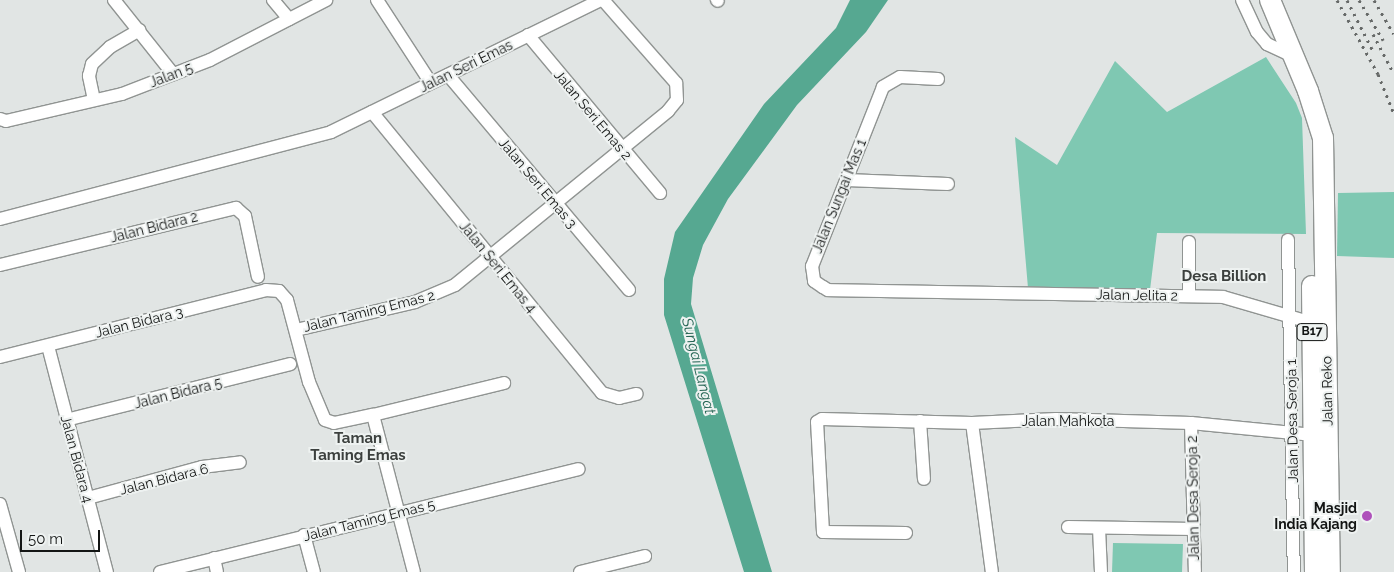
<!DOCTYPE html>
<style>
body{margin:0}
#map{position:relative;width:1394px;height:572px;overflow:hidden;background:#e1e5e4;font-family:Raleway,sans-serif}
div>[style]{position:absolute}
[style*='--x']{left:calc(var(--x)*1px);top:calc(var(--y)*1px);width:calc(var(--w)*1px);rotate:calc(var(--a)*1deg)}
.green>*{inset:0;background:#7fc8b2}
.water>*{inset:0;background:#56a891}
.roads{filter:drop-shadow(1px 0 #909492) drop-shadow(-1px 0 #909492) drop-shadow(0 1px #909492) drop-shadow(0 -1px #909492)}
.street>*{height:12px;margin:-6px;padding:0 6px;transform-origin:6px;border-radius:6px;background:#fff}
.primary>*{height:20px;margin:-10px;padding:0 10px;transform-origin:10px;border-radius:10px;background:#fff}
.rail>*{height:3px;margin-top:-1.5px;transform-origin:0;background:repeating-linear-gradient(90deg,#666968 0 2.5px,transparent 0 7.5px)}
.dots>*{width:14px;height:14px;translate:-50% -50%;box-sizing:border-box;border:2px solid #eef2f1;border-radius:50%}
span{translate:-50% -50%;white-space:nowrap;text-align:center;line-height:1.15;-webkit-text-stroke:4px #eef2f1;paint-order:stroke}
.shield-label span{padding:1px 4px;background:#eef2f1;border:1px solid;border-radius:4px;-webkit-text-stroke-width:0}
.shield-label{font-size:12px;color:#131514;font-weight:700}
.street-label{font-size:14px;color:#131514}
.poi-label{font-size:14px;color:#131514;font-weight:700}
.right{translate:-100% -50%;text-align:right}
.neighbourhood-label{font-size:15px;color:#3c403e;font-weight:700}
.water-label{font-size:15px;color:#256554;font-style:italic}
.scale{position:absolute;left:20px;top:530px;width:80px;height:22px;box-sizing:border-box;border:2px solid #131514;border-top:0;padding-left:6px;font-size:15px;line-height:18px;white-space:nowrap;color:#131514;-webkit-text-stroke:4px #eef2f1;paint-order:stroke}
</style>
<div id="map">
<div class="green">
<i style="clip-path:polygon(1266px 57px,1296px 103px,1302px 118px,1306px 234px,1157px 233px,1150px 290px,1028px 288px,1015px 137px,1057px 165px,1115px 61px,1167px 112px)"></i>
<i style="clip-path:polygon(1394px 192px,1394px 258px,1337px 256px,1338px 193px)"></i>
<i style="clip-path:polygon(1113px 543px,1183px 544px,1182px 572px,1112px 572px)"></i>
</div>
<div class="water">
<i style="clip-path:polygon(850px 0,888px 0,866px 32px,797px 105px,728px 199px,703px 245px,693px 278px,691px 304px,772px 572px,744px 572px,664px 315px,664px 279px,675px 232px,764px 104px,836px 28px)"></i>
</div>
<div class="roads">
<div class="street">
<i style="--x:114;--y:0;--w:95;--a:51.4"></i>
<i style="--x:273;--y:0;--w:25;--a:50"></i>
<i style="--x:377;--y:0;--w:99;--a:57"></i>
<i style="--x:717;--y:0;--w:1;--a:45"></i>
<i style="--x:1242;--y:0;--w:35;--a:65"></i>
<i style="--x:1257;--y:32;--w:16;--a:50"></i>
<i style="--x:1267;--y:44;--w:29;--a:25"></i>
<i style="--x:528;--y:35;--w:206;--a:50.1"></i>
<i style="--x:448;--y:75;--w:281;--a:49.9"></i>
<i style="--x:938;--y:79;--w:38;--a:-177"></i>
<i style="--x:900;--y:77;--w:20;--a:150"></i>
<i style="--x:883;--y:87;--w:193;--a:111.6"></i>
<i style="--x:812;--y:266;--w:15;--a:82"></i>
<i style="--x:814;--y:281;--w:11;--a:34"></i>
<i style="--x:823;--y:287;--w:6;--a:31"></i>
<i style="--x:828;--y:290;--w:395;--a:1"></i>
<i style="--x:1223;--y:297;--w:93;--a:16.3"></i>
<i style="--x:94;--y:100;--w:25;--a:-102"></i>
<i style="--x:89;--y:76;--w:12;--a:-76"></i>
<i style="--x:92;--y:64;--w:25;--a:-43"></i>
<i style="--x:110;--y:47;--w:34;--a:-30"></i>
<i style="--x:372;--y:112;--w:363;--a:50.7"></i>
<i style="--x:602;--y:393;--w:18;--a:16"></i>
<i style="--x:619;--y:398;--w:18;--a:-13"></i>
<i style="--x:0;--y:119;--w:6;--a:18"></i>
<i style="--x:6;--y:121;--w:119;--a:-13.1"></i>
<i style="--x:122;--y:94;--w:94;--a:-21.1"></i>
<i style="--x:210;--y:60;--w:131;--a:-27.3"></i>
<i style="--x:846;--y:180;--w:102;--a:2.2"></i>
<i style="--x:0;--y:219;--w:342;--a:-14.7"></i>
<i style="--x:331;--y:132;--w:300;--a:-26.1"></i>
<i style="--x:1288;--y:240;--w:332;--a:89"></i>
<i style="--x:0;--y:265;--w:243;--a:-13.6"></i>
<i style="--x:236;--y:208;--w:12;--a:42"></i>
<i style="--x:245;--y:216;--w:62;--a:78"></i>
<i style="--x:1189;--y:296;--w:54;--a:-90"></i>
<i style="--x:296;--y:330;--w:122;--a:-13.2"></i>
<i style="--x:415;--y:302;--w:43;--a:-23"></i>
<i style="--x:455;--y:285;--w:275;--a:-39.2"></i>
<i style="--x:668;--y:111;--w:14;--a:-51"></i>
<i style="--x:677;--y:100;--w:17;--a:-93"></i>
<i style="--x:676;--y:83;--w:111;--a:-131.3"></i>
<i style="--x:48;--y:346;--w:234;--a:75.4"></i>
<i style="--x:0;--y:357;--w:274;--a:-14.1"></i>
<i style="--x:266;--y:290;--w:13;--a:4"></i>
<i style="--x:279;--y:291;--w:12;--a:48"></i>
<i style="--x:287;--y:300;--w:85;--a:75"></i>
<i style="--x:309;--y:382;--w:41;--a:67.2"></i>
<i style="--x:325;--y:420;--w:9;--a:18"></i>
<i style="--x:334;--y:423;--w:40;--a:-12"></i>
<i style="--x:373;--y:415;--w:135;--a:-13.7"></i>
<i style="--x:373;--y:415;--w:162;--a:75.4"></i>
<i style="--x:66;--y:420;--w:231;--a:-14"></i>
<i style="--x:920;--y:421;--w:58;--a:86.1"></i>
<i style="--x:972;--y:423;--w:150;--a:82.4"></i>
<i style="--x:1191;--y:423;--w:149;--a:88.5"></i>
<i style="--x:88;--y:498;--w:118;--a:-15.2"></i>
<i style="--x:202;--y:467;--w:38;--a:-7"></i>
<i style="--x:0;--y:504;--w:71;--a:74.4"></i>
<i style="--x:1068;--y:527;--w:126;--a:0.9"></i>
<i style="--x:1099;--y:528;--w:44;--a:87.4"></i>
<i style="--x:906;--y:533;--w:83;--a:-179.3"></i>
<i style="--x:823;--y:532;--w:110;--a:-93.1"></i>
<i style="--x:817;--y:422;--w:6;--a:-31"></i>
<i style="--x:822;--y:419;--w:150;--a:1.5"></i>
<i style="--x:972;--y:423;--w:84;--a:-2.7"></i>
<i style="--x:1056;--y:419;--w:135;--a:1.7"></i>
<i style="--x:1191;--y:423;--w:123;--a:5.6"></i>
<i style="--x:304;--y:535;--w:38;--a:75"></i>
<i style="--x:214;--y:558;--w:14;--a:78"></i>
<i style="--x:160;--y:572;--w:431;--a:-13.8"></i>
<i style="--x:580;--y:572;--w:67;--a:-13.8"></i>
</div>
<div class="primary">
<i style="--x:1270;--y:0;--w:99;--a:67.3"></i>
<i style="--x:1308;--y:91;--w:49;--a:72.3"></i>
<i style="--x:1323;--y:138;--w:434;--a:89.1"></i>
<i style="--x:1312;--y:286;--w:286;--a:89.4"></i>
</div>
</div>
<div class="rail">
<i style="--x:1337;--y:0;--w:85;--a:61"></i>
<i style="--x:1378;--y:74;--w:43;--a:68.2"></i>
<i style="--x:1347;--y:0;--w:57;--a:63"></i>
<i style="--x:1359;--y:0;--w:47;--a:59"></i>
<i style="--x:1374;--y:0;--w:39;--a:60"></i>
<i style="--x:1373;--y:34;--w:45;--a:62.3"></i>
</div>
<div class="dots">
<i style="left:1367px;top:516px;background:#af51bb"></i>
</div>
<div class="shield-label">
<span style="left:1312px;top:332px">B17</span>
</div>
<div class="street-label">
<span style="left:466px;top:66px;rotate:-26deg">Jalan Seri Emas</span>
<span style="left:171px;top:75px;rotate:-21deg">Jalan 5</span>
<span style="left:593px;top:115px;rotate:50deg">Jalan Seri Emas 2</span>
<span style="left:538px;top:183px;rotate:50deg">Jalan Seri Emas 3</span>
<span style="left:839px;top:196px;rotate:-68deg">Jalan Sungai Mas 1</span>
<span style="left:154px;top:227px;rotate:-14deg">Jalan Bidara 2</span>
<span style="left:498px;top:267px;rotate:51deg">Jalan Seri Emas 4</span>
<span style="left:1137px;top:295px;rotate:1deg">Jalan Jelita 2</span>
<span style="left:369px;top:311px;rotate:-14deg">Jalan Taming Emas 2</span>
<span style="left:139px;top:322px;rotate:-14deg">Jalan Bidara 3</span>
<span style="left:1327px;top:391px;rotate:-91deg">Jalan Reko</span>
<span style="left:178px;top:393px;rotate:-14deg">Jalan Bidara 5</span>
<span style="left:1068px;top:421px">Jalan Mahkota</span>
<span style="left:1292px;top:421px;rotate:-91deg">Jalan Desa Seroja 1</span>
<span style="left:77px;top:459px;rotate:75deg">Jalan Bidara 4</span>
<span style="left:164px;top:479px;rotate:-14deg">Jalan Bidara 6</span>
<span style="left:1193px;top:498px;rotate:-91deg">Jalan Desa Seroja 2</span>
<span style="left:369px;top:520px;rotate:-14deg">Jalan Taming Emas 5</span>
</div>
<div class="poi-label">
<span class="right" style="left:1357px;top:516px">Masjid<br>India Kajang</span>
</div>
<div class="neighbourhood-label">
<span style="left:1224px;top:277px">Desa Billion</span>
<span style="left:358px;top:447px">Taman<br>Taming Emas</span>
</div>
<div class="water-label">
<span style="left:698px;top:366px;rotate:76deg">Sungai Langat</span>
</div>
<div class="scale">50 m</div>
</div>
